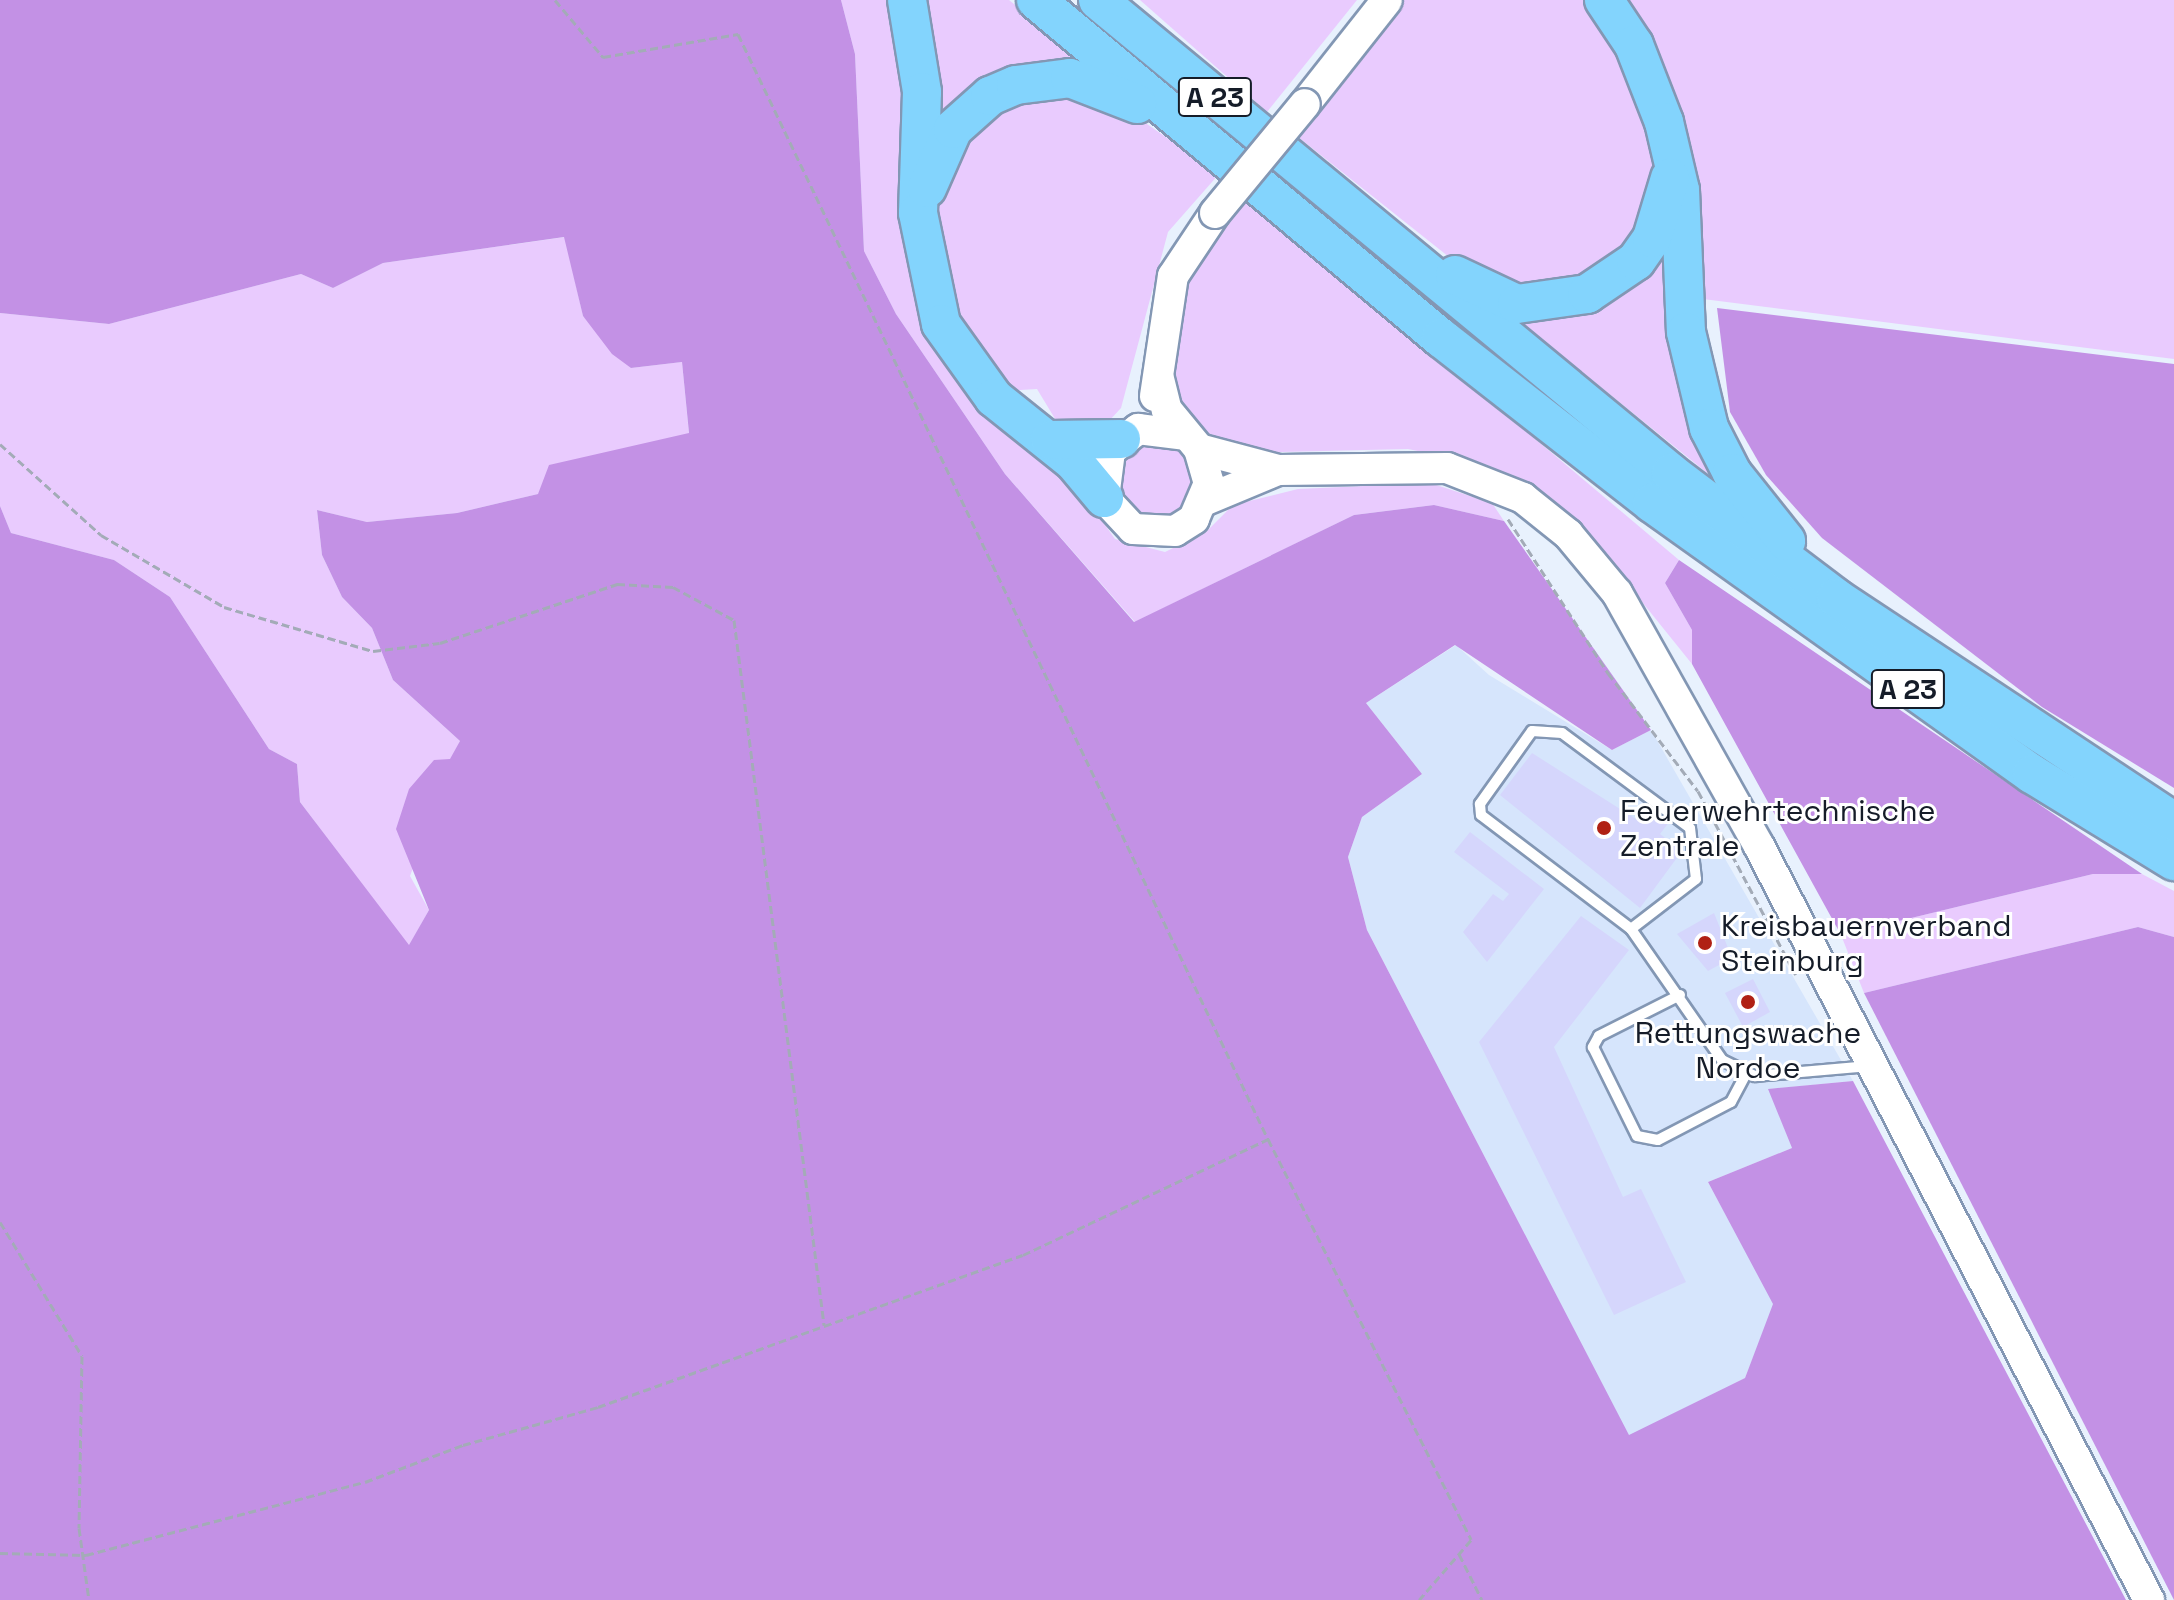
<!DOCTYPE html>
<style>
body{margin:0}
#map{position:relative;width:2174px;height:1600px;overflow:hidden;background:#e8f1fd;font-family:"Space Grotesk",sans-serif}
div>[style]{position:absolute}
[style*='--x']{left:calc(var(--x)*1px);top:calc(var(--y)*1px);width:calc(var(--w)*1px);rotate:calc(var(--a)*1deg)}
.built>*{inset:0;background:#d6e5fc}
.green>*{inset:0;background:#e9cbfe}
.round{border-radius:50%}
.forest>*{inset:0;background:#c391e5}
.building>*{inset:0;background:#d5d6fc}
.path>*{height:3px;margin-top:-1.5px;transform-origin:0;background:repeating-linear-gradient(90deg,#a3abb7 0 8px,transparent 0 12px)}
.roads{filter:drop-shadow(2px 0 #8397b4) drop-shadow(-2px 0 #8397b4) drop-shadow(0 2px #8397b4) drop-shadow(0 -2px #8397b4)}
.service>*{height:10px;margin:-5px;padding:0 5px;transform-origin:5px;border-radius:5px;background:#fff}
.secondary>*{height:30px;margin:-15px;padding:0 15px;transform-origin:15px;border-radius:15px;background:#fff}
.motorway>*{height:38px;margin:-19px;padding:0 19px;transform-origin:19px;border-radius:19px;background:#83d4fd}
.bridges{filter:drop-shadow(2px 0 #8397b4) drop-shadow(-2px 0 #8397b4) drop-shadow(0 2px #8397b4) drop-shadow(0 -2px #8397b4)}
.secondary-bridge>*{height:30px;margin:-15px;padding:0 15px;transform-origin:15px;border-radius:15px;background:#fff}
.dots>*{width:22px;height:22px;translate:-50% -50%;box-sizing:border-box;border:4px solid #fff;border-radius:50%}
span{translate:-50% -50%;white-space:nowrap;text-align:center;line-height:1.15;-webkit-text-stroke:6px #fff;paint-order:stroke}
.shield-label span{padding:2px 6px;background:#fff;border:2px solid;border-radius:6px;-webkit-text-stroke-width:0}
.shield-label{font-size:28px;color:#151c28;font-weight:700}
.poi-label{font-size:30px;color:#151c28}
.left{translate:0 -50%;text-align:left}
</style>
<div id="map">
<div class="built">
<i style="clip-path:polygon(1456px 645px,1489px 675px,1612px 750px,1651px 730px,1853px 1081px,1769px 1089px,1792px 1148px,1708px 1182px,1774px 1304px,1745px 1378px,1629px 1436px,1367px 930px,1348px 857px,1362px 817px,1422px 774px,1366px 703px)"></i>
</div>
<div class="green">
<i style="clip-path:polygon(841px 0,900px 0,909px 247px,1115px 539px,1165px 552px,1206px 532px,1233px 505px,1298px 489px,1430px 483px,1492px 503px,1504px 521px,1434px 505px,1354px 515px,1135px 622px,1005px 474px,896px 314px,864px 251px,855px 54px)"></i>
<i style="clip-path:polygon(915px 0,1009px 0,1088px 63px,1045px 72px,930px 154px)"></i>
<i style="clip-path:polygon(1140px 0,1357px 0,1267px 112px)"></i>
<i style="clip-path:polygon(1404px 0,1588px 0,1605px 21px,1662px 156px,1649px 226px,1587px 285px,1483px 284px,1293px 133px)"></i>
<i style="clip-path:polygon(1625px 0,2174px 0,2174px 359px,1695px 298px,1698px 198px,1689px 141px,1658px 53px)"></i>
<i style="clip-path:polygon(1073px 89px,1121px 106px,1219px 174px,1168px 232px,1121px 408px,1108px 422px,1060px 427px,1037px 389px,1005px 391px,956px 325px,935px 214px,940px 175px,958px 140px,1006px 100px)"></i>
<i style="clip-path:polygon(1249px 198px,1679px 560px,1665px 583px,1692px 630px,1692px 664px,1630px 587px,1528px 487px,1487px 465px,1408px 449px,1236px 453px,1183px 423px,1170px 378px,1174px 310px,1197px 252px)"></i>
<i style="clip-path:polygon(1672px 206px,1737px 497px,1505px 310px,1552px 315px)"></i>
<i style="clip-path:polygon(565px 237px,583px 316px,631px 368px,682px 362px,689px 434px,595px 457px,538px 494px,457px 513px,367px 522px,317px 510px,322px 555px,342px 597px,372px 628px,393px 680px,460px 741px,410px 876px,429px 910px,409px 946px,300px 802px,297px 764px,269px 749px,170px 597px,114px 560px,11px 533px,0 506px,0 313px,109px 324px,301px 274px,333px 288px,383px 263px)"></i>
<i class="round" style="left:1117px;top:441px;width:78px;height:78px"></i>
<i style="clip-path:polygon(2093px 874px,2142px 874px,2174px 891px,2174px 937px,2138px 927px,1864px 993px,1841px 935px)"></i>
</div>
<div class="forest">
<i style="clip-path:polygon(0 0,841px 0,855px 54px,864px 251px,896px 314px,1005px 474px,1134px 622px,1354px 515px,1434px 505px,1504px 521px,1651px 730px,1612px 750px,1455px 645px,1366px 703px,1422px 774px,1362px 817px,1348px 857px,1367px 930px,1629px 1435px,1745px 1378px,1773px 1304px,1708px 1182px,1792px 1148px,1768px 1089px,1853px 1081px,2126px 1600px,0 1600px,0 506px,11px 533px,114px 560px,170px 597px,269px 749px,297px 764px,300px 802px,409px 945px,429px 910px,396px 829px,409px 789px,434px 760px,450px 759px,460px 741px,393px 680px,372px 628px,342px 597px,322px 555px,317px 510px,367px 522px,457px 513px,538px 494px,549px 465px,689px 433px,682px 362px,631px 368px,612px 354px,583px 316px,564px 237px,383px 263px,333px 288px,301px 274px,109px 324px,0 313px)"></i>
<i style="clip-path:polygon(1717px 308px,2174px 364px,2174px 788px,2042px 707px,1822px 538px,1766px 475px,1730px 412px)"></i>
<i style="clip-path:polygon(1679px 560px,2142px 874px,2093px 874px,1841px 935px,1692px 664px,1692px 630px,1665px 583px)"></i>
<i style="clip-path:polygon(2138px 927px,2174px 937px,2174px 1600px,1864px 993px)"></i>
</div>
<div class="building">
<i style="clip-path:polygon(1532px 753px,1639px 821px,1655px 809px,1673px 817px,1660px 834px,1682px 851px,1640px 908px,1500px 795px)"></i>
<i style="clip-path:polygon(1470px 832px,1544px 889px,1487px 962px,1463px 932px,1493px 894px,1503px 901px,1509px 894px,1454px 852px)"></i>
<i style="clip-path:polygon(1714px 913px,1732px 958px,1708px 971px,1677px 934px)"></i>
<i style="clip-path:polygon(1581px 916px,1629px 950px,1554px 1047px,1623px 1197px,1641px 1189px,1686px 1282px,1614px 1315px,1479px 1042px)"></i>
<i style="clip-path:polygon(1753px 979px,1770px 1012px,1743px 1027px,1725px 993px)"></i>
</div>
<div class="path">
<i style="--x:555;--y:0;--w:75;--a:49.9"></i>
<i style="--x:603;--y:57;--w:137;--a:-9.7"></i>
<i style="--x:738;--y:34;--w:1226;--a:64.38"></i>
<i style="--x:1268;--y:1139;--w:449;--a:63.1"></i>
<i style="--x:1471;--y:1540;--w:79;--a:130.9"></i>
<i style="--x:0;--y:444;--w:136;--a:42"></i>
<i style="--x:101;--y:535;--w:143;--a:30.3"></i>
<i style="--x:224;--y:607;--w:155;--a:16.5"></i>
<i style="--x:373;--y:651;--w:67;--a:-6.8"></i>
<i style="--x:440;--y:643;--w:187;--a:-18.4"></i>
<i style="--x:617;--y:584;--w:56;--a:3.1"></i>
<i style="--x:673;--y:587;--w:69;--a:28.4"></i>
<i style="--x:734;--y:620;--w:711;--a:82.72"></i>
<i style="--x:1508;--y:519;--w:184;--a:57"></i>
<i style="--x:1608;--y:673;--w:148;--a:52.7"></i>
<i style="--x:1698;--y:791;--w:208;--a:62"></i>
<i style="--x:0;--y:1222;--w:157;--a:58.5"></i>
<i style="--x:82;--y:1356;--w:172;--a:91"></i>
<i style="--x:79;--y:1528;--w:73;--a:82.1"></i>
<i style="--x:0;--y:1553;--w:86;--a:1.3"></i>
<i style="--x:86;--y:1555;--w:288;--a:-14.7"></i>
<i style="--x:365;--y:1482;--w:105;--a:-20.7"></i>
<i style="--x:463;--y:1445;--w:140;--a:-15.7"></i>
<i style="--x:598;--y:1407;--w:451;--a:-19.7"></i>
<i style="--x:1023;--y:1255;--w:271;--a:-25.3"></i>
<i style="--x:1459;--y:1554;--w:51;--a:63.4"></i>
</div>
<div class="roads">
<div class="service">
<i style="--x:1631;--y:929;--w:82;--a:-37.6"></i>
<i style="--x:1696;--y:879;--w:51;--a:-96.7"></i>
<i style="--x:1690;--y:828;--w:159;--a:-143.4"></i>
<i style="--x:1562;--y:733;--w:30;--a:-176"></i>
<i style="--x:1532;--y:731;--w:90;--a:125.5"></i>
<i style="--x:1480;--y:804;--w:11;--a:85"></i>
<i style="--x:1481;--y:815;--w:188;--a:37.2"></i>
<i style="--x:1631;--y:929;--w:160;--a:55.2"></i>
<i style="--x:1722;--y:1060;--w:37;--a:26"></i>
<i style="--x:1755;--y:1076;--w:115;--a:-5"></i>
<i style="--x:1680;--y:995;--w:91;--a:153.2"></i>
<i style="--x:1599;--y:1036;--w:13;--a:119"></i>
<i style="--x:1593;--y:1047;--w:99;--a:63.7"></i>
<i style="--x:1637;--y:1136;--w:21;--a:11"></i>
<i style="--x:1658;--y:1140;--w:82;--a:-27.5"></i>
<i style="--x:1731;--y:1102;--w:32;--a:-62"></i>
</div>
<div class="secondary">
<i style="--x:1305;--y:104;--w:132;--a:-51.7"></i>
<i style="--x:1159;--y:379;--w:32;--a:76"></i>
<i style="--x:1167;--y:410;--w:50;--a:50.6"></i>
<i style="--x:1199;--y:449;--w:35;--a:74"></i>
<i style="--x:1209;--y:483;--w:39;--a:113"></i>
<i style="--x:1194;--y:519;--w:22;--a:148"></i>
<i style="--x:1175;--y:531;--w:42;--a:-177.3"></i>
<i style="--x:1133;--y:529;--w:42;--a:-133.1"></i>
<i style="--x:1104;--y:498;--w:47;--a:-82.7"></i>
<i style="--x:1110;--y:451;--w:36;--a:-38"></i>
<i style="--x:1138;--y:429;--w:47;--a:7.3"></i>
<i style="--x:1155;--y:396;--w:121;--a:-81.5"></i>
<i style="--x:1173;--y:276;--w:76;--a:-56.3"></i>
<i style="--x:1199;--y:449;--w:82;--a:14.9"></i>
<i style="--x:1278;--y:470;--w:169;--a:-0.7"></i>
<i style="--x:1447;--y:468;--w:82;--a:21.5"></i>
<i style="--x:1523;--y:498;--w:58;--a:38.7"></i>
<i style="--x:1568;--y:534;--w:77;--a:50.3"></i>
<i style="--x:1617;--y:593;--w:290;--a:60.7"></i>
<i style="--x:1759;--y:846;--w:849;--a:62.65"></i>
<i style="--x:1206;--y:500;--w:78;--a:-22.6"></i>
</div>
<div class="motorway">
<i style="--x:907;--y:0;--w:93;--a:80.7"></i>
<i style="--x:922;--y:92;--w:121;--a:91.9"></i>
<i style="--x:918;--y:213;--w:113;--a:78.3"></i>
<i style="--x:941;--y:324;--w:91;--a:54.4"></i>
<i style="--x:994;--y:398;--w:102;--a:38.7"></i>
<i style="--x:1074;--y:462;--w:47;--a:50.2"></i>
<i style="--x:1036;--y:0;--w:528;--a:39.85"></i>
<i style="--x:1441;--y:338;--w:268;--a:38"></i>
<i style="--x:1652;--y:503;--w:467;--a:35.5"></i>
<i style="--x:2032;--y:774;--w:167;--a:31.5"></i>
<i style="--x:1098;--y:0;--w:743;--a:39.54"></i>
<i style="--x:1671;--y:473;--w:207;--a:37.1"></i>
<i style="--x:1836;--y:598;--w:405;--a:33.5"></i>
<i style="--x:1604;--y:0;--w:54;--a:56.3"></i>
<i style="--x:1634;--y:45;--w:83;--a:68.7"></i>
<i style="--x:1664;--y:122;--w:70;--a:76.8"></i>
<i style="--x:1680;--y:190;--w:142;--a:87.6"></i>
<i style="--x:1686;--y:332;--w:99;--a:76.5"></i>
<i style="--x:1709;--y:428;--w:51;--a:62.9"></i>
<i style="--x:1732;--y:473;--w:87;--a:51.5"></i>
<i style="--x:927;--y:188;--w:64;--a:-66.2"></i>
<i style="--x:953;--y:129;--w:50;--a:-41.7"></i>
<i style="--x:990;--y:96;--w:28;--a:-23"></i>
<i style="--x:1016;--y:85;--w:54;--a:-7.4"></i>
<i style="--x:1070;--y:78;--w:72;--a:21.2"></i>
<i style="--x:1455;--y:275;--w:68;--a:25.1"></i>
<i style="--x:1517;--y:304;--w:71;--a:-8.1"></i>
<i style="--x:1587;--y:294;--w:59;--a:-34"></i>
<i style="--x:1636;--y:261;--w:28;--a:-55"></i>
<i style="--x:1652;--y:238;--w:63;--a:-73.3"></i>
<i style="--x:1050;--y:440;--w:71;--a:-0.8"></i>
</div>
</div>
<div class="bridges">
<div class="secondary-bridge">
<i style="--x:1215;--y:213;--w:141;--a:-50.5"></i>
</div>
</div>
<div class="dots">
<i style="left:1604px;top:828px;background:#b02114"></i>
<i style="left:1705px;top:943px;background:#b02114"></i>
<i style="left:1748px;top:1002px;background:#b02114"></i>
</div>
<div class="shield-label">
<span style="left:1215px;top:97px">A 23</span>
<span style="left:1908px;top:689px">A 23</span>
</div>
<div class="poi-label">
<span class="left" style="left:1620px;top:828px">Feuerwehrtechnische<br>Zentrale</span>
<span class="left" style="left:1721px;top:943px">Kreisbauernverband<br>Steinburg</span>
<span style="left:1748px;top:1050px">Rettungswache<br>Nordoe</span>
</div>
</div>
